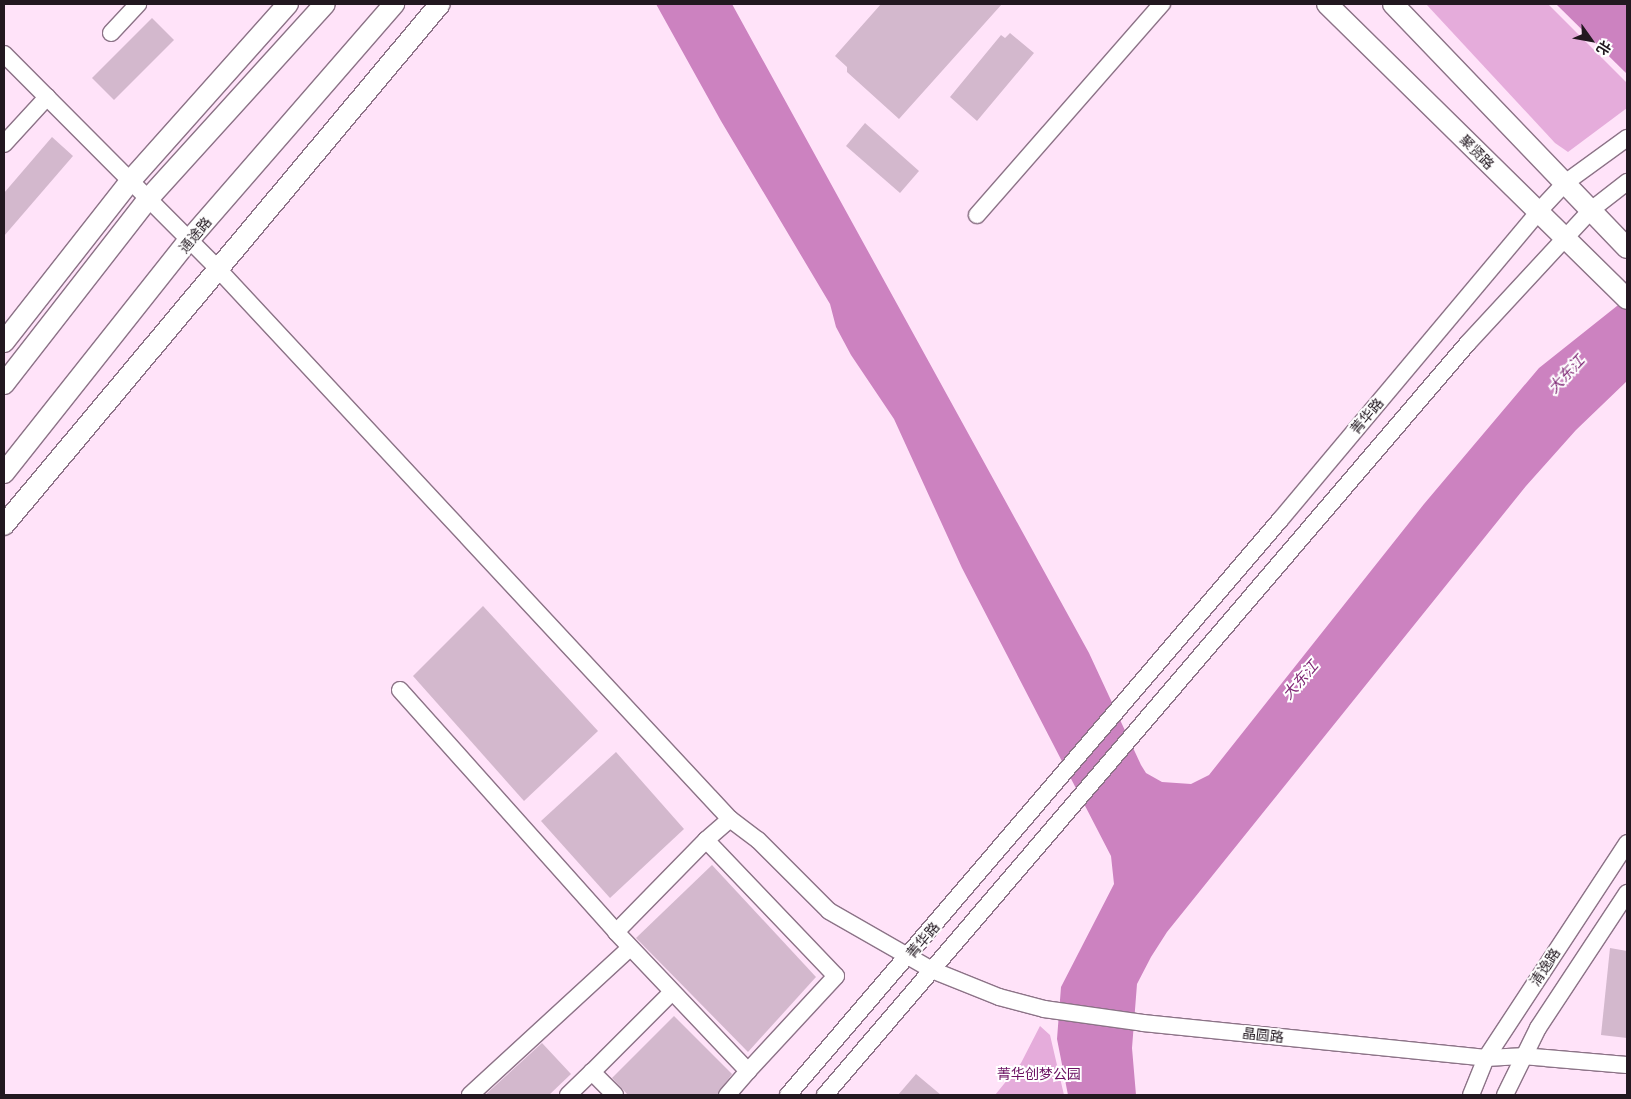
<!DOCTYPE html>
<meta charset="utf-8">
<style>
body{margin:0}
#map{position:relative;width:1631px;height:1099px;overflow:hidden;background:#ffe3f9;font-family:Poppins,"Noto Sans SC",sans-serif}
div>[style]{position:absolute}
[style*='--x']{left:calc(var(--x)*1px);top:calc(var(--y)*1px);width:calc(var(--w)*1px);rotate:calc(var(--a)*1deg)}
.green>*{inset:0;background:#e5acdb}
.water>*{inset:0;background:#cc82c0}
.building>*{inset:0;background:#d3b8cd}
.roads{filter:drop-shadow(1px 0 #8c7387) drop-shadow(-1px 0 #8c7387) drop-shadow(0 1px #8c7387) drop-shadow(0 -1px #8c7387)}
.minor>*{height:16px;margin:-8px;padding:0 8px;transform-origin:8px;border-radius:8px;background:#fff}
.major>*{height:20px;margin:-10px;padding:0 10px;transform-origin:10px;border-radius:10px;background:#fff}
span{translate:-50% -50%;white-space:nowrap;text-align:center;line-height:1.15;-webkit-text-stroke:4px #fff;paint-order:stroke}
.street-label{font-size:14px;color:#221820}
.park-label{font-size:14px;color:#6a0f61}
.water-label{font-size:15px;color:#802976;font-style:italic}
.frame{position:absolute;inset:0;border:5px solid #221820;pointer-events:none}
.north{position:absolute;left:1566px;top:15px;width:50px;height:50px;-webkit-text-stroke:4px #fff;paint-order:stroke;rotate:122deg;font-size:14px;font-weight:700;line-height:20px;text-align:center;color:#221820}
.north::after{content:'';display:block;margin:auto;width:18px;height:22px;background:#221820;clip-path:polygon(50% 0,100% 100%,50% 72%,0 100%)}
</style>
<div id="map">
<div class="green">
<i style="clip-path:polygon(1426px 4px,1548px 4px,1627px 83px,1627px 108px,1568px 152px,1555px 143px)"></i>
<i style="clip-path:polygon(1040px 1026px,1050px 1035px,1064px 1095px,995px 1095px,1021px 1063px)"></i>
</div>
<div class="water">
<i style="clip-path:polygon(656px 4px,732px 4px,1089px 653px,1141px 765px,1146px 773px,1162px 782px,1191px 784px,1209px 775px,1424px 504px,1539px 368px,1627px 298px,1627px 381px,1576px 430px,1526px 486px,1167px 932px,1151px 957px,1137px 984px,1132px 1048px,1136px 1095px,1068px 1095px,1057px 1039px,1061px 987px,1114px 884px,1111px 856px,962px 568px,894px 419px,851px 355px,836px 327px,830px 304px,721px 121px)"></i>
<i style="clip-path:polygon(1556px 4px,1627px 4px,1627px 74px)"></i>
</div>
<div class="building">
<i style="clip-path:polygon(881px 4px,1002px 4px,899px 119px,847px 72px,847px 67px,835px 56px)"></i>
<i style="clip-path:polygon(152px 18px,174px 40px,114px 100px,92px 78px)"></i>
<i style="clip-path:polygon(1010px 33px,1034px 53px,977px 121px,950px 97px,1001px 35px,1005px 38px)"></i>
<i style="clip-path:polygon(865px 123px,919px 171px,900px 193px,846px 146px)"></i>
<i style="clip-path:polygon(52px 137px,73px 156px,4px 236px,4px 193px)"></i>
<i style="clip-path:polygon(483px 606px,598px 731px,524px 801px,413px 676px)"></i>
<i style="clip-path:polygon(616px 752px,684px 829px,610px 898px,541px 821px)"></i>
<i style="clip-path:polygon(712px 865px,816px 977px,748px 1052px,636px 938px)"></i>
<i style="clip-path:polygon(1610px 948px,1627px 951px,1627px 1038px,1601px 1035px)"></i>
<i style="clip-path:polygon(674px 1016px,732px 1074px,717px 1095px,628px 1095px,612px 1078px)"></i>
<i style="clip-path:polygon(542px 1043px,571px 1074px,549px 1095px,485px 1095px)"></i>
<i style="clip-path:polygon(916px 1074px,941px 1095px,898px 1095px)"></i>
</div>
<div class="roads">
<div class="minor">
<i style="--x:111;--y:33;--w:40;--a:-47"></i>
<i style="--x:4;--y:54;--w:303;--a:45.1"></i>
<i style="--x:218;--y:269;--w:751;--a:47.05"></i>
<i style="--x:730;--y:819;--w:35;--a:37"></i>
<i style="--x:758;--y:840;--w:100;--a:45"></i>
<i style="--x:829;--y:911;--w:119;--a:29.8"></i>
<i style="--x:932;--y:970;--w:72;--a:21.9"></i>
<i style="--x:999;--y:997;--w:47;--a:14.9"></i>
<i style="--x:1044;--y:1009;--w:100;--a:8"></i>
<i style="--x:1143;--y:1023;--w:345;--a:5.8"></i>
<i style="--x:1486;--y:1058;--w:36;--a:-3"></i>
<i style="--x:1522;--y:1056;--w:105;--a:4.9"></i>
<i style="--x:4;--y:144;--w:64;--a:-47.5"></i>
<i style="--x:977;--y:215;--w:281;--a:-48.8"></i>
<i style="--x:400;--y:690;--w:324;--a:48.2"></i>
<i style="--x:616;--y:932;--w:192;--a:46.5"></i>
<i style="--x:748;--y:1071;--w:32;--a:131"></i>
<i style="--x:706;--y:840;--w:32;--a:-41"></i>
<i style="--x:616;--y:932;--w:129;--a:-45.6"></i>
<i style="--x:706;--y:840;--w:188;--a:46.3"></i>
<i style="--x:836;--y:976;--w:129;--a:132.8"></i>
<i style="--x:470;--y:1095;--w:217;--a:-42.6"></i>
<i style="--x:568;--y:1095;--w:33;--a:-44"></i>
<i style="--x:615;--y:1095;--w:33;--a:-135"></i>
<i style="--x:592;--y:1072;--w:113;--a:-45"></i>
<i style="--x:788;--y:1095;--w:757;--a:-49.45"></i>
<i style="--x:1280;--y:520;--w:402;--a:-50"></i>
<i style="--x:1538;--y:212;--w:40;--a:-47"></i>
<i style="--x:1565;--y:183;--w:77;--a:-36"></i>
<i style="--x:825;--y:1095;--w:988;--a:-49.47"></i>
<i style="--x:1467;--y:344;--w:183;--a:-47.2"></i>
<i style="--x:1591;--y:210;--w:46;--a:-37.9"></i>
<i style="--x:1471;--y:1095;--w:40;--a:-68"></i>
<i style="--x:1486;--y:1058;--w:257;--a:-56.7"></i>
<i style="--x:1505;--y:1095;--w:75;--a:-63.8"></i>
<i style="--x:1538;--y:1028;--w:162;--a:-56.6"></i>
</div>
<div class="major">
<i style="--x:1327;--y:4;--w:421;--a:44.5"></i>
<i style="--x:1393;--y:4;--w:338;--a:46.2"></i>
<i style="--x:4;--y:342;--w:206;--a:-51.9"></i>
<i style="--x:131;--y:180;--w:236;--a:-48.3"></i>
<i style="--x:4;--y:384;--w:234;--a:-52.1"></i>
<i style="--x:148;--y:199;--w:263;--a:-47.8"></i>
<i style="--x:4;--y:473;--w:298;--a:-51.6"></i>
<i style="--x:189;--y:240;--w:313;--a:-49"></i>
<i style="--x:4;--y:525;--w:679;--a:-50.08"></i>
</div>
</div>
<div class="street-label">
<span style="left:1477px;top:152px;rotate:45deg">聚贤路</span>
<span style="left:195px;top:235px;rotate:-50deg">通途路</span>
<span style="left:1367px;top:416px;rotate:-50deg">菁华路</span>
<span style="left:923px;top:940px;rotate:-50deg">菁华路</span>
<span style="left:1545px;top:967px;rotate:-57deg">清逸路</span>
<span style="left:1263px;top:1035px;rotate:6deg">晶圆路</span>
</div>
<div class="park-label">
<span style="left:1039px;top:1074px">菁华创梦公园</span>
</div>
<div class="water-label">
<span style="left:1566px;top:374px;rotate:-47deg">大东江</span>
<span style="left:1300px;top:680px;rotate:-49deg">大东江</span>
</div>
<div class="frame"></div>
<div class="north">北</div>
</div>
